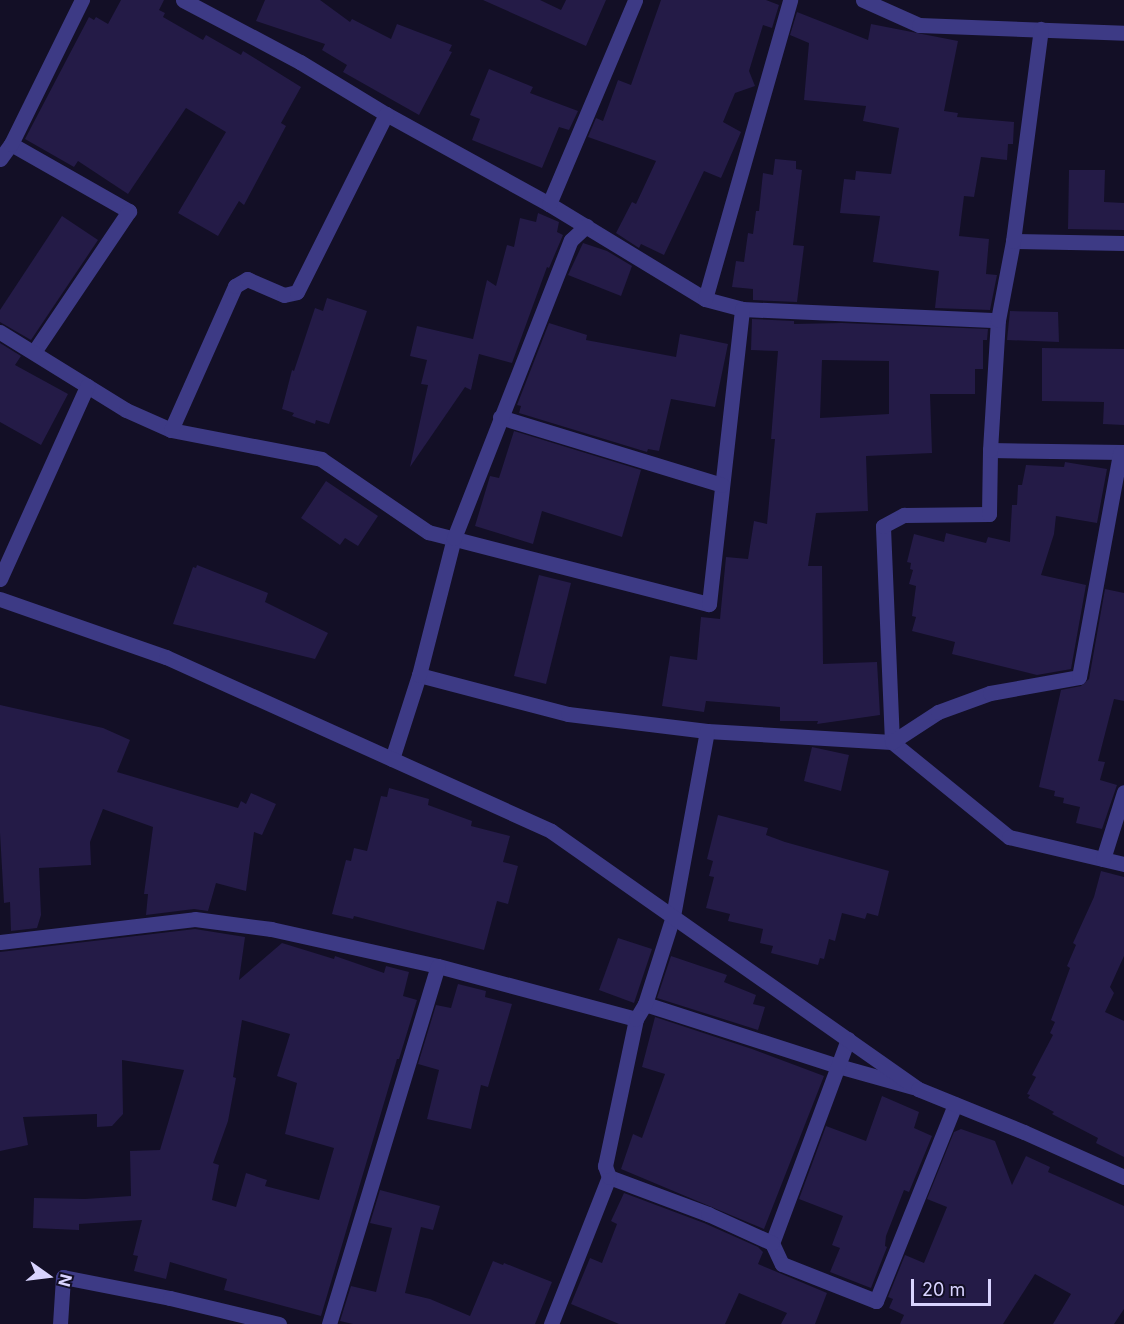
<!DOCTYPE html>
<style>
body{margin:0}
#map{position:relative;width:1124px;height:1324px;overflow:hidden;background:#130f26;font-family:Inter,sans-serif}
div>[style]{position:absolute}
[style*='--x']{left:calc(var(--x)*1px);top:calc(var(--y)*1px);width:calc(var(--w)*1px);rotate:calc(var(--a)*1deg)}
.building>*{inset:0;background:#241b47}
.minor>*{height:15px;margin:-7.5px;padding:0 7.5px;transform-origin:7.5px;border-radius:7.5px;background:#3d3a85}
.tertiary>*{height:15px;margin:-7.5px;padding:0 7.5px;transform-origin:7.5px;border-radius:7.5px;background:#3d3a85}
span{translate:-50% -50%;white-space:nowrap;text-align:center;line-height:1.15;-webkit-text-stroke:4.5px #130f26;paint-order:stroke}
.north{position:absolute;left:18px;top:1246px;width:60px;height:60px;-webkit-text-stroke:4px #130f26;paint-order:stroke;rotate:104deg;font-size:16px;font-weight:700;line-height:24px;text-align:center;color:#d9d4ff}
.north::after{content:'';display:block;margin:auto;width:21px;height:27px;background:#d9d4ff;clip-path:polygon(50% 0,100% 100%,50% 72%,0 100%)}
.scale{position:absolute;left:911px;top:1279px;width:80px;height:27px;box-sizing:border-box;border:3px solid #d9d4ff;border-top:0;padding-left:8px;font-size:18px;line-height:21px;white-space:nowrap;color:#d9d4ff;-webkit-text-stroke:4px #130f26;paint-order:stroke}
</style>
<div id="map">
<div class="building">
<i style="clip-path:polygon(121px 0,164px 0,159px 10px,165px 13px,163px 17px,203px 40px,206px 35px,241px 55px,243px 51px,301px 87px,281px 123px,286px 126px,244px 205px,239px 201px,218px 236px,178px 213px,226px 132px,186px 108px,128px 194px,78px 161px,74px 167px,25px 139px,89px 17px,94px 20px,96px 17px,108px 24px)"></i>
<i style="clip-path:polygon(265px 0,320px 0,350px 22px,352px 19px,391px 39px,397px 24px,452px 45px,449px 51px,452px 52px,419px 115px,343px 72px,347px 65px,322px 50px,325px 44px,256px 21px)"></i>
<i style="clip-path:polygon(483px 0,540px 0,561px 10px,566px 0,606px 0,586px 46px)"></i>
<i style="clip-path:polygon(661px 0,766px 0,779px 5px,772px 28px,763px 25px,749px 71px,755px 86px,735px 93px,723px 122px,741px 132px,721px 178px,704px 171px,664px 255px,641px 244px,639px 248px,616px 233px,632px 202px,636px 204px,656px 161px,588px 137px,596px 118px,603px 121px,618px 80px,631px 85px)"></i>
<i style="clip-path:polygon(797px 12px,868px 40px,871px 24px,958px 41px,944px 111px,958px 113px,957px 117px,1014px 122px,1013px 144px,1008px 144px,1007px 160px,981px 157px,974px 197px,964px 196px,959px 236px,989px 239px,986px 274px,997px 275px,990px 310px,935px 308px,939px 271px,873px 262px,880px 216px,840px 213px,844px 179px,855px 180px,856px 171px,891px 174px,899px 128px,863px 121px,866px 106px,804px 100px,809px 43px,790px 35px)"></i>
<i style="clip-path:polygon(489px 69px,533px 87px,530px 93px,578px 111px,569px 130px,559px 127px,542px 168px,472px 140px,480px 119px,470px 115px)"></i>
<i style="clip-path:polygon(775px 159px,796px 161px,796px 169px,802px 170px,793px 245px,804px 246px,797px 302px,753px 300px,753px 289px,732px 287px,736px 261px,744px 262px,748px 233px,753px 234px,756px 211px,759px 211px,763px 173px,773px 175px)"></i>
<i style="clip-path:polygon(1069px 170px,1105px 170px,1104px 202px,1124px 203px,1124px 230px,1068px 229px)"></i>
<i style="clip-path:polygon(538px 213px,559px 222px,557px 232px,563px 235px,549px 268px,547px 267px,512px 363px,479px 354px,471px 390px,465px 387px,410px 467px,428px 385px,421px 384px,427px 360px,410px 356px,417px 326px,473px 339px,487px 280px,496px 286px,507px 245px,514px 247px,520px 218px,536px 222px)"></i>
<i style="clip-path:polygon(62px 216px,98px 240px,31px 340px,0 322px,0 310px)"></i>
<i style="clip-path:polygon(583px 243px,607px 251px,632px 266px,621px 296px,568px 275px)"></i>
<i style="clip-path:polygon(327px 298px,367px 311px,329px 424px,316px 420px,315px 424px,292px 416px,294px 413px,282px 409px,292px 370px,294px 371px,315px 308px,323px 311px)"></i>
<i style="clip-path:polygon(1010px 311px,1058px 312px,1059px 342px,1007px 340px)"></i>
<i style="clip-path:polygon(evenodd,752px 319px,794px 321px,794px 324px,842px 323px,988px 329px,987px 340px,983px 340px,983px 369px,975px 369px,975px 394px,930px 394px,932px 453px,866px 456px,868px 511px,816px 513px,808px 566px,822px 566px,823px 664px,877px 662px,880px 715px,817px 724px,818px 721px,780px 721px,780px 707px,706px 701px,704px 712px,662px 706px,670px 656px,697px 660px,701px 617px,720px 619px,726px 557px,748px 559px,754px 521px,767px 524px,775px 439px,771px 439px,778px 351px,751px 350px,752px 319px,822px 360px,889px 361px,889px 414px,820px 418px,822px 360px)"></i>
<i style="clip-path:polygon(549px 323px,587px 335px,586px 340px,676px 357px,680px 334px,728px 344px,715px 407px,671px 399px,659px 451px,648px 449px,647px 452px,519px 413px,521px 406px,517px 405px)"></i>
<i style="clip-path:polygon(0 343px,21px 356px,15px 365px,68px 394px,41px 445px,0 422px)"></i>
<i style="clip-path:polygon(1042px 348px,1124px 349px,1124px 425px,1103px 424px,1104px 402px,1042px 401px)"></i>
<i style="clip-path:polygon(514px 431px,641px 470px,622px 537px,542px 511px,533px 544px,475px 526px,490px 476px,499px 478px)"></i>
<i style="clip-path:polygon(1065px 462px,1107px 469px,1097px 523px,1056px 516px,1054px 534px,1041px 575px,1086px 585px,1071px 669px,1037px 675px,952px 654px,955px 642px,912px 631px,916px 617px,912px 616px,916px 586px,909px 584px,913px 570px,910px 569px,911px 563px,907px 562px,914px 534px,944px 542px,946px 533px,986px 543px,988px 537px,1010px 542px,1012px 505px,1017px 505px,1018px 485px,1022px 485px,1026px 465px,1064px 467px)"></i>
<i style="clip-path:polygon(326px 481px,378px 516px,358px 546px,345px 538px,340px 545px,301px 518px)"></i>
<i style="clip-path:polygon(197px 565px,268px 593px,265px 602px,328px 633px,315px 659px,173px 624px,193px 567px,196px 568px)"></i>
<i style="clip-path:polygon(539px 575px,571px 583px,546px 684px,514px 676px)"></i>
<i style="clip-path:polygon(1105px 589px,1124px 593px,1124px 701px,1114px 699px,1098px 761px,1105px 762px,1100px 780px,1117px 785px,1102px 829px,1076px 823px,1080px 807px,1063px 803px,1064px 798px,1054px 796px,1055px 791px,1039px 787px,1061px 690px,1081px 686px,1089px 679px)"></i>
<i style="clip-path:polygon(0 705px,103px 728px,130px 740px,117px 772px,238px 808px,241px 801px,246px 804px,251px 793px,276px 804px,262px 835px,254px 832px,246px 891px,216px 883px,208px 911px,194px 909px,146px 915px,148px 894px,144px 894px,153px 827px,103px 809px,90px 842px,91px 865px,39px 868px,41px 915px,37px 928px,11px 931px,10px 902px,4px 903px,0 833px)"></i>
<i style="clip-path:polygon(812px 747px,849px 755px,841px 791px,804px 781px)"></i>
<i style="clip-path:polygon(389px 788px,429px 799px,428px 805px,472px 821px,471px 826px,510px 836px,503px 862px,518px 866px,508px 904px,497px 901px,484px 950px,354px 916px,353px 919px,332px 914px,346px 860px,351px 861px,354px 848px,367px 851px,381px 796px,387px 797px)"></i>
<i style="clip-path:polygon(718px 815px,768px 828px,766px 835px,785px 842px,889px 871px,878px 916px,867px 913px,865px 919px,842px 913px,835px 941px,829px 939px,824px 959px,820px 958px,818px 965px,771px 953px,773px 946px,760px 943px,763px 929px,728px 921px,730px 914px,706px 908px,714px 877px,709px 876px,713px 861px,707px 859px)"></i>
<i style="clip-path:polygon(1101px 871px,1124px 877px,1124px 956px,1110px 987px,1114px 993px,1105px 1012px,1124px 1021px,1124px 1157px,1096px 1143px,1098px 1138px,1052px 1114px,1054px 1112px,1028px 1098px,1030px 1095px,1027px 1094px,1036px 1077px,1032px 1075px,1053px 1035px,1050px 1033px,1055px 1022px,1051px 1020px,1070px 968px,1067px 966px,1076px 945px,1073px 943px,1094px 897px)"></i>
<i style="clip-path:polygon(evenodd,195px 929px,245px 937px,239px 980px,282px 943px,334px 959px,335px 956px,384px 973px,386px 966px,409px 972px,403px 996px,417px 1000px,399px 1059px,397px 1059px,321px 1316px,224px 1290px,227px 1279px,170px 1262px,166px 1279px,134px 1271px,138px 1256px,133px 1255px,142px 1220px,79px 1224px,79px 1230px,33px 1228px,34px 1198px,85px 1199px,131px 1196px,130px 1151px,160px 1150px,184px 1070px,122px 1060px,123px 1114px,112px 1126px,97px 1127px,97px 1114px,23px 1117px,28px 1145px,0 1151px,0 952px,195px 929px,242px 1020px,290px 1034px,277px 1076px,297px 1083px,285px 1134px,334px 1148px,319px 1200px,265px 1186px,267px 1180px,246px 1173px,236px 1207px,212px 1200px,219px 1165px,213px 1163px,228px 1121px,236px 1078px,233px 1077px,242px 1020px)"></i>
<i style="clip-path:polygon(618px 938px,652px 949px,634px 1003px,599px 990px)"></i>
<i style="clip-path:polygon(671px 956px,727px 975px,724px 982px,756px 995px,753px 1004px,765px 1007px,758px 1030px,657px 998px)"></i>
<i style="clip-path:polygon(458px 984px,486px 991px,485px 997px,512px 1004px,488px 1087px,481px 1085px,471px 1129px,427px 1119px,439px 1070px,418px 1064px,436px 1005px,451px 1008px)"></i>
<i style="clip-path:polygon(655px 1017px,752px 1049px,824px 1076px,764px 1229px,621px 1169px,633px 1134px,642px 1138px,665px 1074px,642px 1067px)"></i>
<i style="clip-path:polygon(882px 1096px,919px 1112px,914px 1128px,932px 1136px,909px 1192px,904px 1190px,886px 1236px,885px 1246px,887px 1247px,871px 1288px,830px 1272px,840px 1248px,832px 1245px,843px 1216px,799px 1199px,826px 1126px,866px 1141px)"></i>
<i style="clip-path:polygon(961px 1129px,995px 1141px,1012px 1185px,1026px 1156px,1050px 1167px,1048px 1172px,1124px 1206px,1124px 1309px,1114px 1324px,1053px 1324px,1071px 1294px,1035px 1274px,1003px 1324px,900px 1324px,904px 1315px,889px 1308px,893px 1299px,888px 1297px,905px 1255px,924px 1263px,947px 1207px,927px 1199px,954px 1132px)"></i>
<i style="clip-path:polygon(380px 1190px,440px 1206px,433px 1230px,421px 1227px,405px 1293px,430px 1299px,470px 1316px,493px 1261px,503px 1265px,504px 1263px,552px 1282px,535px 1324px,353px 1324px,340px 1321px,351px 1286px,376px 1292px,392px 1228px,370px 1223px)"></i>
<i style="clip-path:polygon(624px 1193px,704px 1223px,758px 1247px,763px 1252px,758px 1264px,827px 1293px,815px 1324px,781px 1324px,787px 1313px,739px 1293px,725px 1324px,619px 1324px,571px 1304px,590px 1258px,602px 1263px,617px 1224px,611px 1221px)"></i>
</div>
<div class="minor">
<i style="--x:183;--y:0;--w:132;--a:27.9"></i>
<i style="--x:300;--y:62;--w:100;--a:31.2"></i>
<i style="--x:386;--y:114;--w:186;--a:28.9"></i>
<i style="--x:549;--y:204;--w:183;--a:31.3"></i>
<i style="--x:705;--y:299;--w:38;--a:15"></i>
<i style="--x:742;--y:309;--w:256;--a:2.5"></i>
<i style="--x:863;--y:0;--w:61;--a:24.1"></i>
<i style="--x:919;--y:25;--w:205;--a:2.2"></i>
<i style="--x:11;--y:144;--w:136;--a:29.6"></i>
<i style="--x:129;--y:211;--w:170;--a:124"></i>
<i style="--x:0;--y:159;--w:19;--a:-54"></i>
<i style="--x:11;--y:144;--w:161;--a:-63.8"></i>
<i style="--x:549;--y:204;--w:221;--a:-67.1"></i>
<i style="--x:1013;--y:241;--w:111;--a:1"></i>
<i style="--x:705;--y:299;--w:311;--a:-74.1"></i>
<i style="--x:0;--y:332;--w:148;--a:31.8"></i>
<i style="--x:126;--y:410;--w:49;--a:24"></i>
<i style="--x:171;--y:430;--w:153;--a:10.9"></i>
<i style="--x:321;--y:459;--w:130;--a:34.3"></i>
<i style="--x:428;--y:532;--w:290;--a:14.4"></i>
<i style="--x:709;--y:604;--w:297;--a:-83.6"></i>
<i style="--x:500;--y:417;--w:232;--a:17"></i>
<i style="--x:171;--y:430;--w:158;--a:-66"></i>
<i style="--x:235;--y:286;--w:14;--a:-30"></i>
<i style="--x:247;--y:279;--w:40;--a:23.4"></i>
<i style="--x:284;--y:295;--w:13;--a:-13"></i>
<i style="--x:297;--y:292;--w:199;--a:-63.4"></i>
<i style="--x:990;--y:450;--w:134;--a:0.9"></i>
<i style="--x:0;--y:579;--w:212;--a:-65.7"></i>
<i style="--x:419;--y:675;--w:154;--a:14.7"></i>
<i style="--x:568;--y:714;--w:140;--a:7"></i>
<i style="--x:707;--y:731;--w:185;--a:3.4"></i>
<i style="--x:892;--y:742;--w:151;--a:39.1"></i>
<i style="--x:1009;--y:837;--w:118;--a:13.2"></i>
<i style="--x:892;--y:742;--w:216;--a:-92.4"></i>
<i style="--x:883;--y:526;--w:24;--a:-28"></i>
<i style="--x:904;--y:515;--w:85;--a:-0.7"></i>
<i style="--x:989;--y:514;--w:64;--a:-89.1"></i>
<i style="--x:990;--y:450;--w:130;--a:-86.5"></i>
<i style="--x:998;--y:320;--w:80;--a:-79.2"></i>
<i style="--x:1013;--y:241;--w:214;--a:-82.5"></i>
<i style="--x:892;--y:742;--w:55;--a:-33.1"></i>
<i style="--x:938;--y:712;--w:55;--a:-20.1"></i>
<i style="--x:990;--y:693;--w:90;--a:-10.2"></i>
<i style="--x:1079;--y:677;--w:228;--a:-79.6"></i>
<i style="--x:392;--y:759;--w:88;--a:-72.2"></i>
<i style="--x:419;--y:675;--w:141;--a:-75.7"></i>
<i style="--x:454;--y:538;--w:320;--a:-68.6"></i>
<i style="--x:571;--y:240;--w:21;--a:-43"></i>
<i style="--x:1103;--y:859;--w:70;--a:-72.6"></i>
<i style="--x:0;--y:942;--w:196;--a:-6.7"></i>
<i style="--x:195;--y:919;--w:77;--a:7.5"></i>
<i style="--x:271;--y:929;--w:171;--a:12.5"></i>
<i style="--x:438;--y:966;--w:205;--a:15"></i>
<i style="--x:645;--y:1004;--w:203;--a:17.8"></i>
<i style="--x:838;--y:1066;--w:78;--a:15.6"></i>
<i style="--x:848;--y:1039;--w:218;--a:110.4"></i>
<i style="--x:772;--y:1243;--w:23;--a:65"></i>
<i style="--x:782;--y:1264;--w:101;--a:21.5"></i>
<i style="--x:876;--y:1301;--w:212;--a:-68.1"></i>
<i style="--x:609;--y:1177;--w:106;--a:20.5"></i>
<i style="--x:708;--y:1214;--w:70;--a:24.4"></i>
<i style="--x:60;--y:1324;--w:47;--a:-86.3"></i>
<i style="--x:63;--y:1277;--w:109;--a:11.1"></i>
<i style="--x:170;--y:1298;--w:112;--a:13.4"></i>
<i style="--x:329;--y:1324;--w:374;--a:-73.1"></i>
<i style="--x:551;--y:1324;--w:158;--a:-68.5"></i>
<i style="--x:609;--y:1177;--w:12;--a:-110"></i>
<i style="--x:605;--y:1166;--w:150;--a:-78.1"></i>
<i style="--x:636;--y:1019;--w:17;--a:-59"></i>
<i style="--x:645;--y:1004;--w:92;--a:-72.3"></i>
<i style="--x:673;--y:916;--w:188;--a:-79.6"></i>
</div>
<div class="tertiary">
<i style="--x:0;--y:599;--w:176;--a:19.3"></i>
<i style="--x:166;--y:657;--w:422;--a:24.3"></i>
<i style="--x:551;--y:831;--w:449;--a:35.1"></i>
<i style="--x:918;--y:1089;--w:114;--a:22.1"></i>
<i style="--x:1024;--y:1132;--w:110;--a:24.2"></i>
</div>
<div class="north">N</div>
<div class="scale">20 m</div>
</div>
